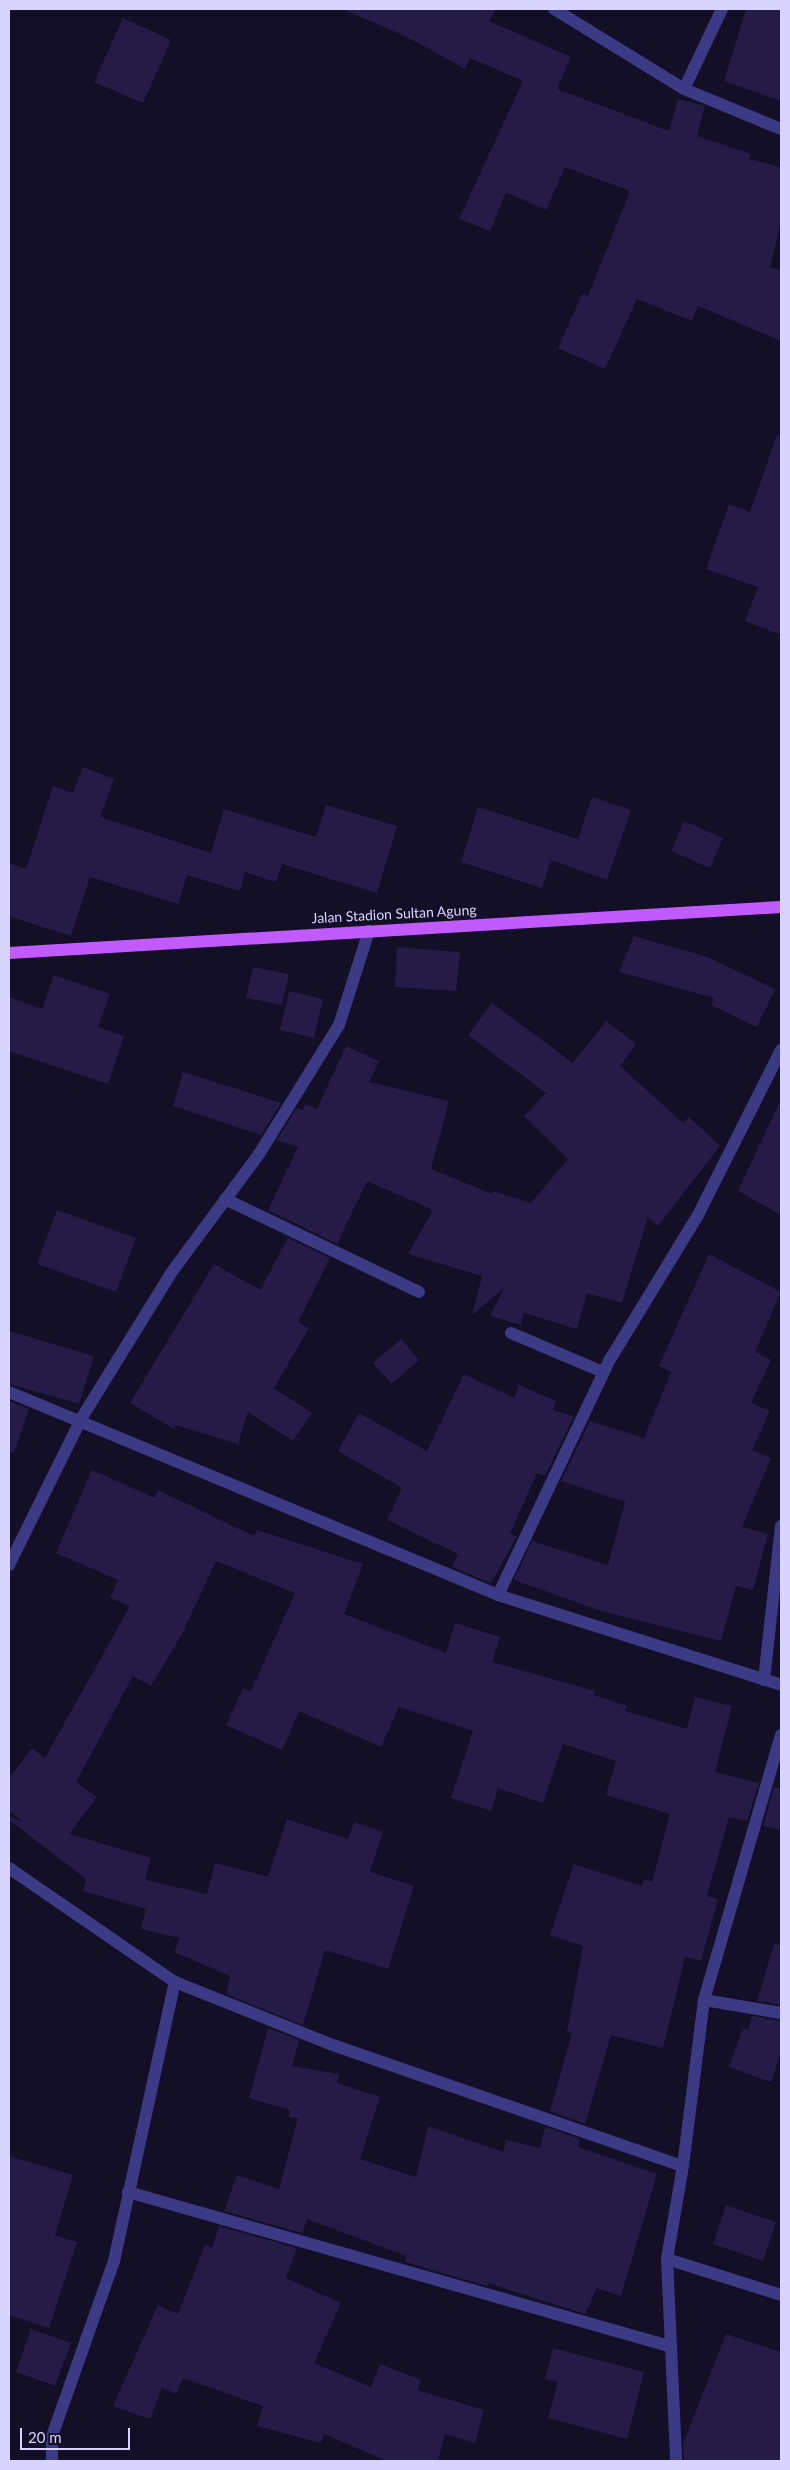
<!DOCTYPE html>
<style>
body{margin:0}
#map{position:relative;width:790px;height:2470px;overflow:hidden;background:#130f26;font-family:Lato,sans-serif}
div>[style]{position:absolute}
[style*='--x']{left:calc(var(--x)*1px);top:calc(var(--y)*1px);width:calc(var(--w)*1px);rotate:calc(var(--a)*1deg)}
.building>*{inset:0;background:#241b47}
.minor>*{height:12px;margin:-6px;padding:0 6px;transform-origin:6px;border-radius:6px;background:#3d3a85}
.major>*{height:12px;margin:-6px;padding:0 6px;transform-origin:6px;border-radius:6px;background:#c25bff}
span{translate:-50% -50%;white-space:nowrap;text-align:center;line-height:1.15;-webkit-text-stroke:4px #130f26;paint-order:stroke}
.street-label{font-size:14px;color:#d9d4ff}
.frame{position:absolute;inset:0;border:10px solid #d9d4ff;pointer-events:none}
.scale{position:absolute;left:20px;top:2428px;width:110px;height:22px;box-sizing:border-box;border:2px solid #d9d4ff;border-top:0;padding-left:6px;font-size:15px;line-height:18px;white-space:nowrap;color:#d9d4ff;-webkit-text-stroke:4px #130f26;paint-order:stroke}
</style>
<div id="map">
<div class="building">
<i style="clip-path:polygon(342px 9px,496px 9px,489px 21px,571px 57px,557px 89px,669px 131px,678px 99px,705px 106px,697px 136px,751px 154px,749px 159px,781px 167px,781px 221px,770px 268px,781px 270px,781px 341px,698px 306px,692px 321px,637px 299px,605px 369px,558px 348px,582px 294px,588px 296px,630px 191px,565px 167px,546px 210px,506px 192px,490px 231px,459px 219px,523px 81px,470px 58px,465px 69px,407px 37px)"></i>
<i style="clip-path:polygon(746px 9px,781px 9px,781px 101px,724px 81px)"></i>
<i style="clip-path:polygon(123px 18px,171px 40px,143px 103px,94px 82px)"></i>
<i style="clip-path:polygon(777px 435px,781px 435px,781px 635px,745px 621px,758px 587px,706px 569px,729px 504px,750px 512px)"></i>
<i style="clip-path:polygon(83px 767px,114px 779px,100px 817px,211px 853px,224px 809px,316px 837px,326px 805px,397px 826px,377px 893px,282px 864px,276px 882px,245px 872px,240px 891px,187px 875px,178px 904px,90px 877px,71px 936px,9px 916px,9px 863px,26px 869px,53px 786px,73px 793px)"></i>
<i style="clip-path:polygon(592px 797px,631px 810px,607px 880px,551px 860px,542px 888px,461px 862px,478px 807px,578px 839px)"></i>
<i style="clip-path:polygon(684px 821px,723px 838px,710px 868px,671px 851px)"></i>
<i style="clip-path:polygon(634px 936px,707px 957px,775px 989px,757px 1027px,711px 1005px,714px 998px,619px 972px)"></i>
<i style="clip-path:polygon(397px 947px,460px 952px,456px 991px,395px 987px)"></i>
<i style="clip-path:polygon(253px 967px,289px 974px,282px 1005px,246px 998px)"></i>
<i style="clip-path:polygon(54px 975px,110px 994px,98px 1027px,124px 1036px,108px 1084px,9px 1051px,9px 997px,42px 1009px)"></i>
<i style="clip-path:polygon(289px 991px,323px 999px,314px 1038px,280px 1030px)"></i>
<i style="clip-path:polygon(492px 1003px,573px 1063px,606px 1021px,636px 1044px,620px 1066px,683px 1123px,689px 1117px,720px 1146px,658px 1226px,648px 1217px,622px 1303px,587px 1293px,577px 1329px,524px 1313px,521px 1325px,490px 1316px,504px 1288px,472px 1315px,482px 1276px,408px 1254px,433px 1210px,367px 1181px,337px 1244px,268px 1210px,298px 1147px,277px 1140px,297px 1108px,303px 1110px,305px 1104px,317px 1109px,346px 1046px,379px 1061px,369px 1082px,449px 1101px,431px 1169px,492px 1194px,493px 1191px,531px 1203px,568px 1159px,524px 1116px,546px 1093px,468px 1035px)"></i>
<i style="clip-path:polygon(183px 1072px,281px 1103px,261px 1135px,173px 1106px)"></i>
<i style="clip-path:polygon(781px 1099px,781px 1215px,738px 1191px)"></i>
<i style="clip-path:polygon(57px 1210px,136px 1238px,116px 1292px,37px 1264px)"></i>
<i style="clip-path:polygon(288px 1238px,330px 1258px,298px 1322px,309px 1328px,274px 1388px,312px 1413px,293px 1441px,248px 1412px,238px 1444px,176px 1425px,174px 1429px,130px 1403px,214px 1264px,260px 1290px)"></i>
<i style="clip-path:polygon(709px 1254px,781px 1292px,755px 1352px,771px 1360px,751px 1403px,770px 1411px,752px 1450px,771px 1458px,742px 1527px,768px 1534px,753px 1590px,736px 1586px,721px 1641px,601px 1611px,514px 1580px,532px 1541px,608px 1565px,625px 1502px,561px 1481px,590px 1421px,644px 1438px,671px 1372px,659px 1366px)"></i>
<i style="clip-path:polygon(9px 1331px,94px 1356px,79px 1404px,9px 1384px)"></i>
<i style="clip-path:polygon(401px 1339px,419px 1360px,392px 1384px,373px 1363px)"></i>
<i style="clip-path:polygon(464px 1374px,514px 1398px,519px 1385px,556px 1401px,553px 1410px,574px 1416px,545px 1476px,537px 1473px,510px 1534px,517px 1536px,491px 1583px,452px 1567px,458px 1554px,387px 1520px,402px 1488px,338px 1451px,359px 1413px,427px 1451px)"></i>
<i style="clip-path:polygon(9px 1401px,29px 1409px,14px 1453px,9px 1452px)"></i>
<i style="clip-path:polygon(92px 1470px,155px 1498px,158px 1490px,254px 1536px,257px 1530px,363px 1564px,344px 1614px,446px 1653px,455px 1623px,500px 1637px,492px 1662px,595px 1691px,594px 1695px,627px 1706px,625px 1711px,687px 1729px,695px 1697px,732px 1706px,715px 1772px,759px 1783px,747px 1821px,729px 1817px,707px 1896px,718px 1899px,701px 1961px,685px 1957px,663px 2048px,611px 2035px,585px 2124px,550px 2111px,572px 2033px,567px 2032px,583px 1946px,550px 1935px,574px 1864px,642px 1886px,644px 1879px,652px 1882px,670px 1814px,606px 1795px,616px 1761px,563px 1744px,543px 1803px,498px 1788px,491px 1811px,451px 1798px,473px 1731px,399px 1707px,381px 1747px,299px 1711px,282px 1750px,226px 1725px,243px 1688px,251px 1691px,295px 1593px,216px 1561px,182px 1634px,151px 1686px,133px 1676px,76px 1782px,97px 1797px,69px 1834px,151px 1858px,145px 1880px,207px 1894px,215px 1863px,268px 1877px,287px 1819px,348px 1839px,354px 1822px,383px 1832px,370px 1872px,414px 1886px,388px 1969px,325px 1950px,303px 2025px,226px 1994px,230px 1976px,174px 1952px,180px 1938px,141px 1929px,146px 1909px,83px 1891px,86px 1879px,9px 1820px,9px 1817px,22px 1821px,9px 1811px,9px 1778px,32px 1748px,45px 1758px,130px 1606px,110px 1598px,118px 1580px,56px 1553px)"></i>
<i style="clip-path:polygon(774px 1787px,781px 1789px,781px 1830px,763px 1826px)"></i>
<i style="clip-path:polygon(774px 1944px,781px 1945px,781px 2005px,757px 2001px)"></i>
<i style="clip-path:polygon(752px 2016px,781px 2021px,781px 2052px,771px 2082px,729px 2067px,743px 2028px,748px 2030px)"></i>
<i style="clip-path:polygon(268px 2028px,299px 2040px,292px 2066px,339px 2074px,337px 2083px,380px 2097px,360px 2159px,416px 2177px,428px 2126px,503px 2152px,506px 2140px,540px 2148px,545px 2127px,580px 2139px,578px 2147px,657px 2174px,621px 2296px,597px 2288px,585px 2314px,488px 2283px,487px 2286px,415px 2265px,405px 2261px,406px 2256px,307px 2219px,302px 2233px,224px 2211px,237px 2175px,279px 2189px,298px 2118px,289px 2117px,290px 2110px,249px 2098px)"></i>
<i style="clip-path:polygon(9px 2156px,73px 2175px,55px 2235px,77px 2242px,49px 2328px,9px 2315px)"></i>
<i style="clip-path:polygon(726px 2205px,776px 2222px,763px 2261px,713px 2244px)"></i>
<i style="clip-path:polygon(219px 2226px,297px 2248px,286px 2278px,341px 2303px,314px 2363px,371px 2387px,380px 2364px,421px 2380px,417px 2390px,484px 2410px,475px 2443px,445px 2434px,438px 2461px,387px 2461px,324px 2434px,321px 2443px,257px 2426px,263px 2406px,183px 2378px,176px 2394px,162px 2388px,150px 2419px,113px 2406px,158px 2305px,178px 2314px,205px 2245px,212px 2248px)"></i>
<i style="clip-path:polygon(31px 2329px,71px 2343px,55px 2386px,16px 2372px)"></i>
<i style="clip-path:polygon(726px 2334px,781px 2352px,781px 2461px,684px 2461px,683px 2444px)"></i>
<i style="clip-path:polygon(553px 2348px,644px 2372px,627px 2439px,548px 2418px,558px 2382px,545px 2379px)"></i>
</div>
<div class="minor">
<i style="--x:554;--y:9;--w:153;--a:31.6"></i>
<i style="--x:684;--y:89;--w:105;--a:22.4"></i>
<i style="--x:684;--y:89;--w:89;--a:-64.6"></i>
<i style="--x:225;--y:1199;--w:215;--a:25.6"></i>
<i style="--x:511;--y:1333;--w:100;--a:23"></i>
<i style="--x:9;--y:1392;--w:529;--a:22.54"></i>
<i style="--x:498;--y:1595;--w:297;--a:17.6"></i>
<i style="--x:9;--y:1565;--w:163;--a:-63.7"></i>
<i style="--x:81;--y:1419;--w:172;--a:-58.3"></i>
<i style="--x:171;--y:1273;--w:148;--a:-53.5"></i>
<i style="--x:259;--y:1154;--w:152;--a:-58.2"></i>
<i style="--x:339;--y:1025;--w:99;--a:-72.3"></i>
<i style="--x:498;--y:1595;--w:259;--a:-64.6"></i>
<i style="--x:609;--y:1361;--w:169;--a:-58.6"></i>
<i style="--x:697;--y:1217;--w:187;--a:-63.3"></i>
<i style="--x:764;--y:1680;--w:155;--a:-83.7"></i>
<i style="--x:9;--y:1868;--w:201;--a:34.5"></i>
<i style="--x:175;--y:1982;--w:167;--a:21.8"></i>
<i style="--x:330;--y:2044;--w:373;--a:19.1"></i>
<i style="--x:683;--y:2166;--w:94;--a:99.8"></i>
<i style="--x:667;--y:2259;--w:202;--a:87.4"></i>
<i style="--x:704;--y:2000;--w:78;--a:9.6"></i>
<i style="--x:683;--y:2166;--w:167;--a:-82.8"></i>
<i style="--x:704;--y:2000;--w:276;--a:-73.8"></i>
<i style="--x:128;--y:2192;--w:562;--a:15.89"></i>
<i style="--x:667;--y:2259;--w:120;--a:17.5"></i>
<i style="--x:52;--y:2461;--w:25;--a:-90"></i>
<i style="--x:52;--y:2436;--w:186;--a:-70.5"></i>
<i style="--x:114;--y:2261;--w:286;--a:-77.7"></i>
</div>
<div class="major">
<i style="--x:9;--y:953;--w:773;--a:-3.41"></i>
</div>
<div class="street-label">
<span style="left:394px;top:914px;rotate:-3deg">Jalan Stadion Sultan Agung</span>
</div>
<div class="frame"></div>
<div class="scale">20 m</div>
</div>
